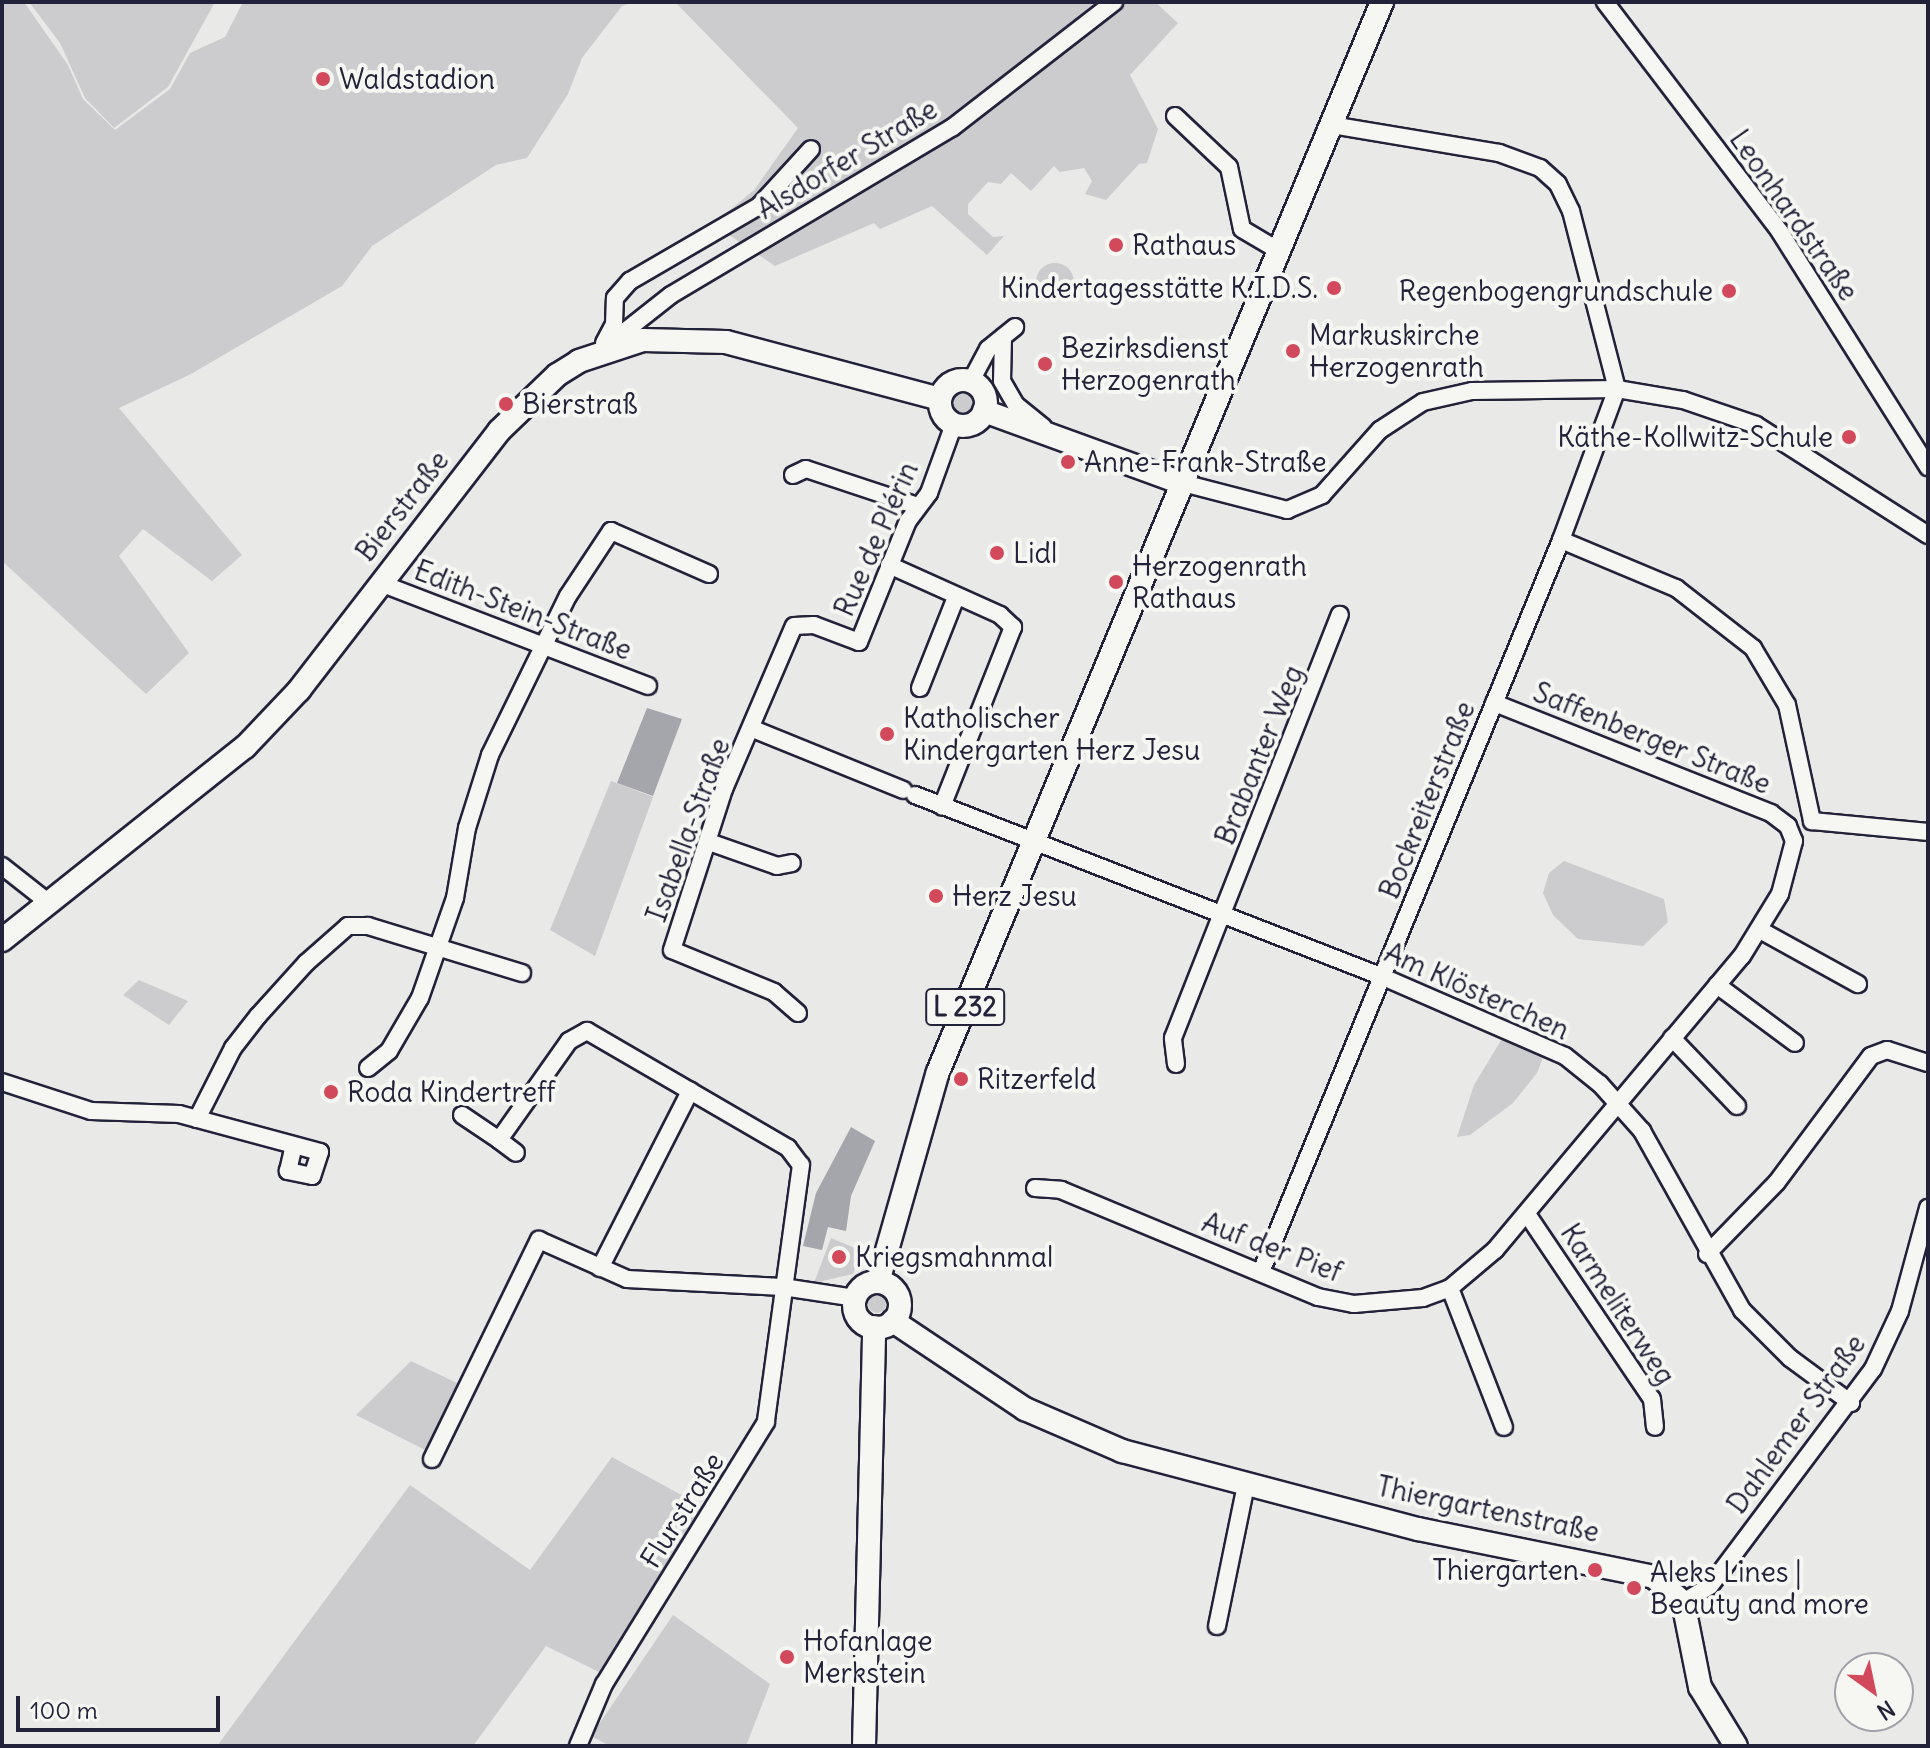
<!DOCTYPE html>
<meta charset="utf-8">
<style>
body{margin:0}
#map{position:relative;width:1930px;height:1748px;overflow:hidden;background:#e9e9e7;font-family:Delius,sans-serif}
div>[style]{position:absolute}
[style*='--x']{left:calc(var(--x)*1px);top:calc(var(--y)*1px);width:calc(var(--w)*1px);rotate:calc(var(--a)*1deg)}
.green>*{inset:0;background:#ccccce}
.round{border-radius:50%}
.water>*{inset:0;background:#a5a5ac}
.roads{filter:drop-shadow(2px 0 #22223b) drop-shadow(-2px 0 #22223b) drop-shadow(0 2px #22223b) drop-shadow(0 -2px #22223b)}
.minor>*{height:16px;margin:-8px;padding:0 8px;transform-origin:8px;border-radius:8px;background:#f6f6f2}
.major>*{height:22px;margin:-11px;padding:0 11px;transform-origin:11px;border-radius:11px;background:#f6f6f2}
.major>.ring{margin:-11px;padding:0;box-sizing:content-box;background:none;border:22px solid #f6f6f2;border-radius:50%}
.dots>*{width:22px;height:22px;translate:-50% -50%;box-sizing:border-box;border:4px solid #f6f6f2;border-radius:50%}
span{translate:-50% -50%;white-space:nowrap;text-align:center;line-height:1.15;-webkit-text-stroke:8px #f6f6f2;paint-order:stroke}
.shield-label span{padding:2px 6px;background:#f6f6f2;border:2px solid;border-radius:6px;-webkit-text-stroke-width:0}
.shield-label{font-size:26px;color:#22223b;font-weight:700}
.poi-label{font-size:28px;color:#22223b}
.left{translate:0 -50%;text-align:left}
.right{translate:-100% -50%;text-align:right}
.street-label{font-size:28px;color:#22223b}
.frame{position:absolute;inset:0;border:4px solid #22223b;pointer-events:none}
.north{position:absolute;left:1834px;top:1652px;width:80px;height:80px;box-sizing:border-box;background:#f6f6f2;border:2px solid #a1a1a9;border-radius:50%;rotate:147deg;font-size:22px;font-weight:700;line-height:32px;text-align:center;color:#22223b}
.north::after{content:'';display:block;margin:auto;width:28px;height:36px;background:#d1495b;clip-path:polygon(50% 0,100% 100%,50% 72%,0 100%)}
.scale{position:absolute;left:16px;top:1696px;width:204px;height:36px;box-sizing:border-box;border:4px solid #22223b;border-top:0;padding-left:10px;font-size:24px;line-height:28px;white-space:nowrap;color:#22223b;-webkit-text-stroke:6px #f6f6f2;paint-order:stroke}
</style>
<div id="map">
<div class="green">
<i style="clip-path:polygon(2px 2px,24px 2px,68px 65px,83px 99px,115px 130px,170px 89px,190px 53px,225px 37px,243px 2px,634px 2px,622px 6px,582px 58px,568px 94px,527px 158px,496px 165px,372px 246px,342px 286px,191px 374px,119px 408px,242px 555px,212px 581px,143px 529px,119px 556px,189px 653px,146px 694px,2px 561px)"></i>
<i style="clip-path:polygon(29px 2px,215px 2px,168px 87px,114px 128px,85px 98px,60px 43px)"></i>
<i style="clip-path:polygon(675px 2px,1155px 2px,1178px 23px,1130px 75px,1158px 129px,1147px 163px,1139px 164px,1106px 200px,1085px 194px,1092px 181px,1084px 168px,1060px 172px,1054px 166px,1031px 191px,1011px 173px,1001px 184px,988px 182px,968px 204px,968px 214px,993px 237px,1004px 236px,987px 255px,932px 206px,880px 229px,874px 223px,775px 266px,713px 224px,754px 190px,798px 128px)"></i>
<i class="round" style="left:1036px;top:263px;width:38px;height:38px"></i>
<i class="round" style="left:949px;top:389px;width:26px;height:26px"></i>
<i style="clip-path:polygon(611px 781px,653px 797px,595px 956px,550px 930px)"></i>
<i style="clip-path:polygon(1564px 861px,1664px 899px,1668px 922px,1643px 946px,1578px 939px,1553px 915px,1543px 893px,1549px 873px)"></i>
<i style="clip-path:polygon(139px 980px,188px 1001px,169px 1025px,123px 995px)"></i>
<i style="clip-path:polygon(1503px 1037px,1543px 1057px,1537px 1073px,1513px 1103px,1470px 1135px,1457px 1137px,1474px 1085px)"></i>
<i style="clip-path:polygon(831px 1238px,862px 1251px,853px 1274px,814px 1283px)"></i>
<i class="round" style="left:868px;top:1295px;width:18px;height:18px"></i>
<i style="clip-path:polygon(411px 1361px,459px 1384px,427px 1451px,356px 1415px)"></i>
<i style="clip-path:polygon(612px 1457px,707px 1509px,605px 1675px,546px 1646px,473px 1746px,217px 1746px,410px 1485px,530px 1570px)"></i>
<i style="clip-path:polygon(673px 1615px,770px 1684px,746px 1746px,610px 1746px,591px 1736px)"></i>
</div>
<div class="water">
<i style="clip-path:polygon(647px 708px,682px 719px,653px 796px,617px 783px)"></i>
<i style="clip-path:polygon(851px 1127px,875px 1141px,851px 1196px,846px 1231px,828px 1227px,822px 1250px,803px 1246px,816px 1193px)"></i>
</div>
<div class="roads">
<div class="minor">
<i style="--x:1605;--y:2;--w:289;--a:52.7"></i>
<i style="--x:1780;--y:232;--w:278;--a:57.8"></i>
<i style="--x:1175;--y:116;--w:74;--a:43.4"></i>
<i style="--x:1229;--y:167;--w:63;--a:78.2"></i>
<i style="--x:1242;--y:229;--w:43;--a:30.7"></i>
<i style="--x:1003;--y:337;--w:44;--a:91.3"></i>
<i style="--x:1002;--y:381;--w:28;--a:60"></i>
<i style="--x:1016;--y:405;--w:35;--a:39"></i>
<i style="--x:604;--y:343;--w:21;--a:-62"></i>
<i style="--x:614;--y:324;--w:26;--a:-88"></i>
<i style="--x:615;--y:298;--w:23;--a:-49"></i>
<i style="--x:630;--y:281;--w:149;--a:-30.2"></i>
<i style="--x:759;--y:206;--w:77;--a:-47.6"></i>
<i style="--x:600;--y:351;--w:90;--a:-38.3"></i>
<i style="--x:671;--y:295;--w:328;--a:-30.8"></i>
<i style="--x:953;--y:127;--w:204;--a:-37.8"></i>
<i style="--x:971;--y:381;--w:36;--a:-62"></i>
<i style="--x:988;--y:349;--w:35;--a:-39"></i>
<i style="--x:793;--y:475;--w:14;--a:-25"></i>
<i style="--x:806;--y:469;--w:118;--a:18.3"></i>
<i style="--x:1179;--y:482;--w:112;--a:14.5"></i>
<i style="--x:1287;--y:510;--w:38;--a:-23"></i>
<i style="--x:1322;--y:495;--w:87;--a:-48.3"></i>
<i style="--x:1380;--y:430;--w:51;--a:-33.1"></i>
<i style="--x:1423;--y:402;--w:50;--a:-12.7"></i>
<i style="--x:1472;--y:391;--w:145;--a:-0.8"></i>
<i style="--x:1617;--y:389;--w:67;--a:9.5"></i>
<i style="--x:1683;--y:400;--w:77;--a:18.9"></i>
<i style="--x:1756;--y:425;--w:204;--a:32.6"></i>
<i style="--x:1561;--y:540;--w:125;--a:22.7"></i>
<i style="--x:1676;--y:588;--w:98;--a:37.9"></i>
<i style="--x:1753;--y:648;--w:66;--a:59.2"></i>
<i style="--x:1787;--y:705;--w:119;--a:77.8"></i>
<i style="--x:1812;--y:821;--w:117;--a:5.4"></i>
<i style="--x:889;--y:565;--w:122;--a:24.2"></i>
<i style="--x:1000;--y:615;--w:18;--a:43"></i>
<i style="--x:1013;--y:627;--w:193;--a:111.6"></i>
<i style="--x:380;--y:583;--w:287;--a:21"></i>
<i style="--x:920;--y:688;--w:98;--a:-68.4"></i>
<i style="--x:753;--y:729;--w:162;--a:22.1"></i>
<i style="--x:915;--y:795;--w:502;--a:21.25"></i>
<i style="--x:1383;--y:977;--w:198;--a:23.5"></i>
<i style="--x:1565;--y:1056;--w:45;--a:38.7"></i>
<i style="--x:1600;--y:1084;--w:63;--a:48.2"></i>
<i style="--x:1642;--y:1131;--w:205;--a:60.8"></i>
<i style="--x:1742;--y:1310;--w:68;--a:45"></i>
<i style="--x:1790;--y:1358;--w:76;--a:36.4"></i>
<i style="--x:709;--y:842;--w:72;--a:19.4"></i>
<i style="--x:777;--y:866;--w:15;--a:-11"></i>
<i style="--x:2;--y:866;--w:60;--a:38.2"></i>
<i style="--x:1760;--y:930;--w:112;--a:28.9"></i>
<i style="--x:1717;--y:985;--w:97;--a:36.6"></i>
<i style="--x:798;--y:1013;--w:32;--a:-139"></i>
<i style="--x:774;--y:992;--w:110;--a:-157.6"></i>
<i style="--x:672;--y:950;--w:169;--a:-72.1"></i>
<i style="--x:724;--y:789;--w:177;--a:-66.8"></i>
<i style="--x:794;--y:626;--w:20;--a:-3"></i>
<i style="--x:814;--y:625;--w:48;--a:20.7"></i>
<i style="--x:859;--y:642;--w:131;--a:-68"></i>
<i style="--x:908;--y:521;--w:35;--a:-53"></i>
<i style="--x:929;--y:493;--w:73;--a:-70.1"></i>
<i style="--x:1672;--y:1038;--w:94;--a:46.3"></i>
<i style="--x:1176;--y:1064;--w:26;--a:-97"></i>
<i style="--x:1173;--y:1038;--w:455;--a:-68.5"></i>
<i style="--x:368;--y:1068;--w:27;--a:-39"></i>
<i style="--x:389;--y:1051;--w:61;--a:-59.7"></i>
<i style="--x:420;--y:998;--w:106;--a:-70.7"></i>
<i style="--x:455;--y:898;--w:71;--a:-80.3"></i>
<i style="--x:467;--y:828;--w:77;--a:-72.5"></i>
<i style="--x:490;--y:755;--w:177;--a:-63.9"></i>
<i style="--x:568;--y:596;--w:78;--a:-56.5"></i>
<i style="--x:611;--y:531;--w:107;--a:23.7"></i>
<i style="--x:2;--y:1082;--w:94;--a:18"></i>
<i style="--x:91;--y:1111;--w:88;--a:2"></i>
<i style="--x:179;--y:1114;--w:146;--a:15.1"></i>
<i style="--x:320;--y:1152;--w:25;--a:108"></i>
<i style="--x:312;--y:1176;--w:25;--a:-168"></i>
<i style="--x:288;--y:1171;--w:26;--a:-77"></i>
<i style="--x:462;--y:1115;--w:45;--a:34"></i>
<i style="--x:499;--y:1140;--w:121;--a:-54.7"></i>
<i style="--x:569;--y:1041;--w:21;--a:-29"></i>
<i style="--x:587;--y:1031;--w:233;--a:30.2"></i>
<i style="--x:788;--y:1148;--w:21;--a:53"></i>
<i style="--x:801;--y:1165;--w:259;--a:97.8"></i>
<i style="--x:766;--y:1422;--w:308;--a:121.7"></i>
<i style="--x:604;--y:1684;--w:67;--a:112.8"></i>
<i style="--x:197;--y:1119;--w:80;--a:-63.1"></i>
<i style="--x:233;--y:1048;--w:41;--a:-52"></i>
<i style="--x:258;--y:1016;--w:72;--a:-47.8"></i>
<i style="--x:306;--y:963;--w:56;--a:-41.4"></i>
<i style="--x:348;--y:926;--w:20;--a:0"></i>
<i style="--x:368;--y:926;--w:161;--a:17"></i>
<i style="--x:499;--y:1140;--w:21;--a:37"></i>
<i style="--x:1035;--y:1188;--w:26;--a:4"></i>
<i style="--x:1061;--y:1190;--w:278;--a:22.6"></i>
<i style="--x:1318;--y:1297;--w:37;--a:11"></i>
<i style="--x:1354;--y:1304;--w:69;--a:-5"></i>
<i style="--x:1423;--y:1298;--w:29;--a:-20"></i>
<i style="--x:1450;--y:1288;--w:59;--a:-40.2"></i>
<i style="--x:1495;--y:1250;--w:384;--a:-50"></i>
<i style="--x:1742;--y:956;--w:73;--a:-58.5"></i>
<i style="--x:1780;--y:894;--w:55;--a:-75.2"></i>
<i style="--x:1794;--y:841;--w:16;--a:-112"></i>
<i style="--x:1788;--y:826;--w:21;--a:-143"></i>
<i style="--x:1771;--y:813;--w:298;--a:-158.3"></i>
<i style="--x:1527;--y:1214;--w:223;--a:56"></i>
<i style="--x:1652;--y:1399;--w:28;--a:84"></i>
<i style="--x:1707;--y:1254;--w:100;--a:-45.8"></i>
<i style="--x:1777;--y:1182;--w:157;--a:-53.3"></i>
<i style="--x:1871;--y:1056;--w:17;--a:-21"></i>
<i style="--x:1887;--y:1050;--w:43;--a:17.6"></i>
<i style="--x:600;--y:1268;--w:199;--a:-63"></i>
<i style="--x:1261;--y:1272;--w:791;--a:-67.71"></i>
<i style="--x:1561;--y:540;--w:161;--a:-69.7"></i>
<i style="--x:1617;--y:389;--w:184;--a:-104.5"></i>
<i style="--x:1571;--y:211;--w:30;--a:-116"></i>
<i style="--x:1558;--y:184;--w:24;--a:-138"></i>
<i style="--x:1540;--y:168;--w:44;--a:-159.9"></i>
<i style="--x:1499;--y:153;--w:169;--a:-170.5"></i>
<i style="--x:1450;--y:1288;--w:149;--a:68.8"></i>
<i style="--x:432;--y:1459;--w:244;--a:-64"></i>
<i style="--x:539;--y:1240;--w:96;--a:23.9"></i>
<i style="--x:627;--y:1279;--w:156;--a:2.9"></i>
<i style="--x:783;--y:1287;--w:74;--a:8.6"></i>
<i style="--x:1683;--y:1602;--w:31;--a:-31"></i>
<i style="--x:1710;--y:1586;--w:271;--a:-53.1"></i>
<i style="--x:1873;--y:1369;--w:64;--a:-65"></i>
<i style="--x:1900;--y:1311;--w:107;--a:-74.8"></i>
<i style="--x:1217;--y:1626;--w:144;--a:-78.4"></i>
</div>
<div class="major">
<i class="ring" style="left:940px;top:380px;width:24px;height:24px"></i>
<i style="--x:984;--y:411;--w:208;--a:20"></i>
<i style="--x:2;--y:940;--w:310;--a:-38.5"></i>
<i style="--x:245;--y:747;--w:79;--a:-46.5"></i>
<i style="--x:299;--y:690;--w:327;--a:-52.3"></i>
<i style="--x:499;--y:431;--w:81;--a:-44"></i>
<i style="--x:557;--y:375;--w:26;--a:-32"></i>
<i style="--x:579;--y:361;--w:67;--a:-18.2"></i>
<i style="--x:643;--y:340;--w:83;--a:1.4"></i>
<i style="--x:726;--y:342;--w:221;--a:14.9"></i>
<i style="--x:878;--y:1282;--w:218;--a:-74.1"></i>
<i style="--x:938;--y:1072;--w:1158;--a:-67.46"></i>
<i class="ring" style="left:854px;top:1282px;width:24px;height:24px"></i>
<i style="--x:893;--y:1321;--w:159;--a:33.7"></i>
<i style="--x:1025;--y:1409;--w:106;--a:23.4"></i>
<i style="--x:1122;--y:1451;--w:306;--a:14.8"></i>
<i style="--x:1418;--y:1529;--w:241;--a:11.5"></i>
<i style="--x:1654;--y:1577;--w:38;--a:41"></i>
<i style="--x:1683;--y:1602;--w:87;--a:78.7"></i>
<i style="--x:1700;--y:1687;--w:69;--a:58.6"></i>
<i style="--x:864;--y:1746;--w:419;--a:-88.6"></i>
</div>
</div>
<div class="dots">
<i style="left:323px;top:79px;background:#d1495b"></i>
<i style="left:1116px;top:245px;background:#d1495b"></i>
<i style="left:1334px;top:288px;background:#d1495b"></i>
<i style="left:1729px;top:291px;background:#d1495b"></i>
<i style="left:1293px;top:351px;background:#d1495b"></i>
<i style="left:1045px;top:364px;background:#d1495b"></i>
<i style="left:506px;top:404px;background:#d1495b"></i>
<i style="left:1849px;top:437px;background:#d1495b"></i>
<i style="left:1068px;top:462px;background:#d1495b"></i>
<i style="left:997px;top:553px;background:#d1495b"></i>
<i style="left:1116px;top:582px;background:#d1495b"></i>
<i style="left:887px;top:734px;background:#d1495b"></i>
<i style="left:936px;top:896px;background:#d1495b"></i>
<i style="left:961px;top:1079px;background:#d1495b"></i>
<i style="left:331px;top:1092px;background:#d1495b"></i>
<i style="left:839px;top:1257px;background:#d1495b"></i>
<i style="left:1595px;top:1570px;background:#d1495b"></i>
<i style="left:1634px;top:1588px;background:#d1495b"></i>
<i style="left:787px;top:1657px;background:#d1495b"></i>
</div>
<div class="shield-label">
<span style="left:965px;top:1007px">L 232</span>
</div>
<div class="poi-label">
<span class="left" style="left:339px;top:79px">Waldstadion</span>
<span class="left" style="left:1132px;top:245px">Rathaus</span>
<span class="right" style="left:1318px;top:288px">Kindertagesstätte K.I.D.S.</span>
<span class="right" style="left:1713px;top:291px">Regenbogengrundschule</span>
<span class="left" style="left:1309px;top:351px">Markuskirche<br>Herzogenrath</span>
<span class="left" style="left:1061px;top:364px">Bezirksdienst<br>Herzogenrath</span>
<span class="left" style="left:522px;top:404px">Bierstraß</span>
<span class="right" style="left:1833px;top:437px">Käthe-Kollwitz-Schule</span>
<span class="left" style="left:1084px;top:462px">Anne-Frank-Straße</span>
<span class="left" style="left:1013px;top:553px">Lidl</span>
<span class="left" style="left:1132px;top:582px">Herzogenrath<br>Rathaus</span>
<span class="left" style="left:903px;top:734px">Katholischer<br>Kindergarten Herz Jesu</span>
<span class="left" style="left:952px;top:896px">Herz Jesu</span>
<span class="left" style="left:977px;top:1079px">Ritzerfeld</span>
<span class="left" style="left:347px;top:1092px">Roda Kindertreff</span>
<span class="left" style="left:855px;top:1257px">Kriegsmahnmal</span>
<span class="right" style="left:1579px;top:1570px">Thiergarten</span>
<span class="left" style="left:1650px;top:1588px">Aleks Lines |<br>Beauty and more</span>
<span class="left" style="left:803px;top:1657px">Hofanlage<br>Merkstein</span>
</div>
<div class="street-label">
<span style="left:847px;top:159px;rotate:-31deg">Alsdorfer Straße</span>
<span style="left:1794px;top:215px;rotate:55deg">Leonhardstraße</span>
<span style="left:402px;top:506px;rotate:-52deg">Bierstraße</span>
<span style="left:876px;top:539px;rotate:-66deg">Rue de Plérin</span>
<span style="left:523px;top:610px;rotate:21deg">Edith-Stein-Straße</span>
<span style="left:1652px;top:738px;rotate:22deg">Saffenberger Straße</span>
<span style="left:1259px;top:755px;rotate:-68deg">Brabanter Weg</span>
<span style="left:1427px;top:800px;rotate:-68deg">Bockreiterstraße</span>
<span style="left:688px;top:830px;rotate:-70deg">Isabella-Straße</span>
<span style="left:1477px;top:991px;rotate:24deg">Am Klösterchen</span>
<span style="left:1272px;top:1247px;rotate:21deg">Auf der Pief</span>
<span style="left:1618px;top:1304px;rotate:57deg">Karmeliterweg</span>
<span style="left:1796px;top:1424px;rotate:-54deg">Dahlemer Straße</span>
<span style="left:1488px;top:1509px;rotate:12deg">Thiergartenstraße</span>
<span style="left:682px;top:1510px;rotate:-58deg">Flurstraße</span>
</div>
<div class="frame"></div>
<div class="north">N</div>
<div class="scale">100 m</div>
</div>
